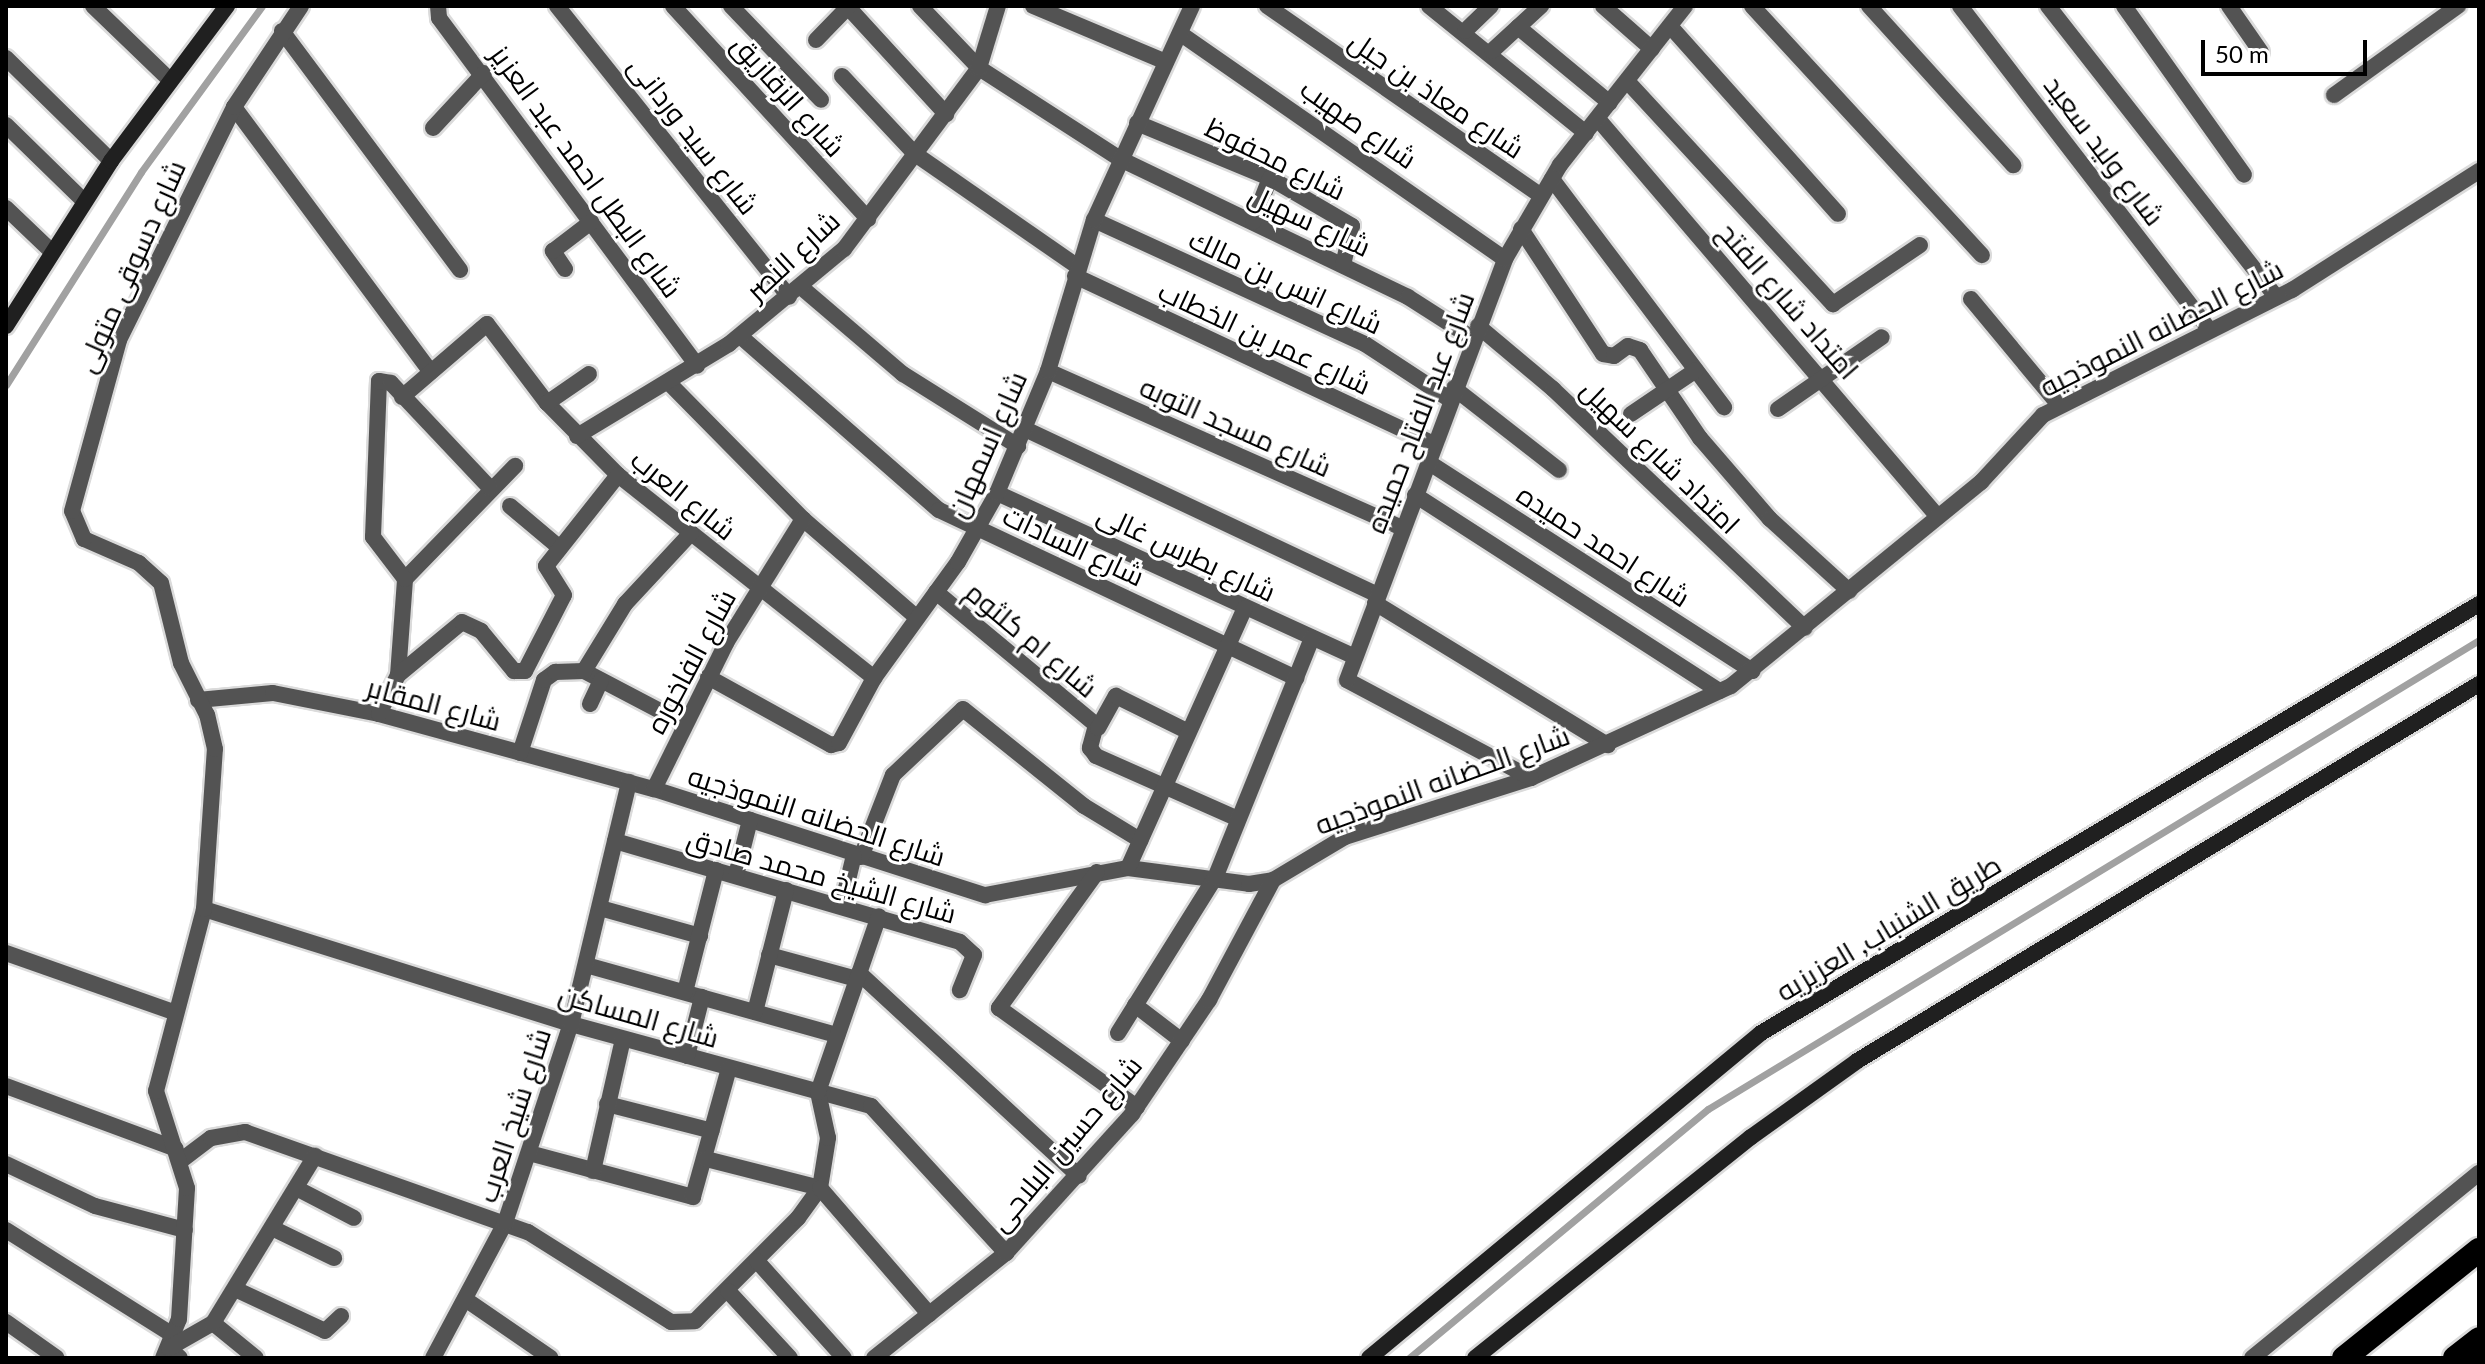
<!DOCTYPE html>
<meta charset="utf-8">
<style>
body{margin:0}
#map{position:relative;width:2485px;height:1364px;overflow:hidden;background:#fff;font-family:Lato,Cairo,sans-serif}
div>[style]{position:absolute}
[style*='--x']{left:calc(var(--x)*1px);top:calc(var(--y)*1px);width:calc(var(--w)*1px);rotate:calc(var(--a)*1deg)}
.stream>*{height:7px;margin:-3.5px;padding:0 3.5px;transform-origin:3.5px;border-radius:3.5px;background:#a1a1a1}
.roads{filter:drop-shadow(2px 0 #dbdbdb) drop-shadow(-2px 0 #dbdbdb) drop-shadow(0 2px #dbdbdb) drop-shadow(0 -2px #dbdbdb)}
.street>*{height:16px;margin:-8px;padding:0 8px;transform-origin:8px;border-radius:8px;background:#535353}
.secondary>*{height:16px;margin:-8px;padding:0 8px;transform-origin:8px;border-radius:8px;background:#202020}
.highway>*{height:24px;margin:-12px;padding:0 12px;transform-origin:12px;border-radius:12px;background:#000}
span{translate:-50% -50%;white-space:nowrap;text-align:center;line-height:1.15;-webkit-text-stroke:6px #fff;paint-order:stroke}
.street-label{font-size:28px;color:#000}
.frame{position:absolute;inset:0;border:8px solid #000;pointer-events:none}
.scale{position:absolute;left:2201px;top:40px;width:166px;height:36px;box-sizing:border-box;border:4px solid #000;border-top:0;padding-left:10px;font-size:24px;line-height:28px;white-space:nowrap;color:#000;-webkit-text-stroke:6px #fff;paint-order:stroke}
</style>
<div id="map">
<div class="stream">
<i style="--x:6;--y:385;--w:252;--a:-57.6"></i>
<i style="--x:141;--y:172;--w:205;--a:-53.9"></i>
<i style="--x:1409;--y:1358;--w:389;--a:-39.8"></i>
<i style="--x:1708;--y:1109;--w:902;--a:-31.31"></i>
</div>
<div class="roads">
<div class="street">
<i style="--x:93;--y:6;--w:107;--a:43.9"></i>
<i style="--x:438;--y:6;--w:12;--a:85"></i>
<i style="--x:439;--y:18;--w:433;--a:53.4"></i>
<i style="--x:557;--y:6;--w:372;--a:51.4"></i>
<i style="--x:673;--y:6;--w:289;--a:47.5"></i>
<i style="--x:731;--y:6;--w:130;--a:46.2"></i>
<i style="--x:847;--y:6;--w:147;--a:47.5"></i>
<i style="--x:920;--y:6;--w:86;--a:46.4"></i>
<i style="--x:979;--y:68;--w:168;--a:32.8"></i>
<i style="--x:1120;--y:159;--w:319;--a:25.6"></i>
<i style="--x:1408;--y:297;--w:76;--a:32.6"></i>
<i style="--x:1033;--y:6;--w:144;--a:22.8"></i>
<i style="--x:1267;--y:6;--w:332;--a:34.7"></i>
<i style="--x:1429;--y:6;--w:202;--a:39"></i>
<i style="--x:1603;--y:6;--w:65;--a:41.3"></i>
<i style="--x:1752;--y:6;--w:339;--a:47.3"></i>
<i style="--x:1869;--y:6;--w:215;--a:47.8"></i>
<i style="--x:1960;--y:6;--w:405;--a:52.4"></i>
<i style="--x:2048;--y:6;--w:367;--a:51.9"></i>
<i style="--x:2124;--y:6;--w:207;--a:54.6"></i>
<i style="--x:2229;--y:6;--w:56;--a:55.2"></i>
<i style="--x:1670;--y:26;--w:252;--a:48.2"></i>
<i style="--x:1518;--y:27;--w:119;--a:39.6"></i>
<i style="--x:282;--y:31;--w:298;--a:53.3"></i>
<i style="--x:1465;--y:31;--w:36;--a:-44"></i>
<i style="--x:1181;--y:34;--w:394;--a:34.8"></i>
<i style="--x:816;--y:40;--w:46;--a:-45.9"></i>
<i style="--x:1492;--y:51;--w:67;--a:-42.6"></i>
<i style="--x:6;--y:58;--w:147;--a:44.4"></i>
<i style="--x:842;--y:76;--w:107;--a:46.9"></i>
<i style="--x:915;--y:154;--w:198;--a:34.7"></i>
<i style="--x:1627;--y:81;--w:304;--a:47.3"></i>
<i style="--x:1833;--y:304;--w:105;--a:-34.1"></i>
<i style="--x:2334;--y:95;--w:153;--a:-35.7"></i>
<i style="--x:234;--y:107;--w:330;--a:53.4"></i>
<i style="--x:1598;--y:119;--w:523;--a:49.49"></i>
<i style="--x:1137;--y:123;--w:144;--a:22.5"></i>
<i style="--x:1270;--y:178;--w:95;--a:30.3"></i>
<i style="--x:1352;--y:226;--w:40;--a:103"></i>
<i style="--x:6;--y:125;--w:109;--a:44.3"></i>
<i style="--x:433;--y:128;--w:75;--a:-47.2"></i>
<i style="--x:1552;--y:179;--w:286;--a:53"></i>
<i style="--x:6;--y:208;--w:62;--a:43.7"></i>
<i style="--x:1094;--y:220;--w:298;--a:24.6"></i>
<i style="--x:1365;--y:344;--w:100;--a:33.2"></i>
<i style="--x:1253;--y:222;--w:47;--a:-68.9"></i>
<i style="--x:1521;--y:229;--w:149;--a:56.7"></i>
<i style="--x:1603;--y:354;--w:11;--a:10"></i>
<i style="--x:1614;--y:356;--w:17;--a:-36"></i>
<i style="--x:1628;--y:346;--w:13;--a:18"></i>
<i style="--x:1640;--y:350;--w:107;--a:55.7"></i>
<i style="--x:1700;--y:438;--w:107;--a:49.2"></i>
<i style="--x:1770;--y:519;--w:107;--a:42.3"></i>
<i style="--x:565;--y:269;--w:22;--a:-124"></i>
<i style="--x:553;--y:251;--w:48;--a:-37.3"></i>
<i style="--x:1075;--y:276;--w:395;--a:25.1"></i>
<i style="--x:801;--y:287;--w:134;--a:40.5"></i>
<i style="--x:903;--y:374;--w:136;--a:32.1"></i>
<i style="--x:1971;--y:299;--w:138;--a:50.3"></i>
<i style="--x:1478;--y:326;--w:98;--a:40"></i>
<i style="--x:1553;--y:389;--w:347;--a:43.5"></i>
<i style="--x:740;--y:336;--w:264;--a:41.2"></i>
<i style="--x:939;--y:510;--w:395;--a:25.2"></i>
<i style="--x:1048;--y:371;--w:388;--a:23.9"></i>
<i style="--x:669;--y:383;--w:191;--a:45.4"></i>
<i style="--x:803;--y:519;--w:150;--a:40.9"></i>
<i style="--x:1454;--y:388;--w:133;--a:38"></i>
<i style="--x:402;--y:397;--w:112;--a:-40.7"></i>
<i style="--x:487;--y:324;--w:99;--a:52.8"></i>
<i style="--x:547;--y:403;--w:101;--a:45.4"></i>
<i style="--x:618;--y:475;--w:327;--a:38.4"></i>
<i style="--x:547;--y:403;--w:51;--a:-34.6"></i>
<i style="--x:1778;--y:409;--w:126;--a:-34.7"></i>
<i style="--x:1631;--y:414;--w:78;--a:-34.1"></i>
<i style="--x:1025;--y:429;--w:390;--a:25.2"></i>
<i style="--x:577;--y:436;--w:178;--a:-31.2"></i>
<i style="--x:729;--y:344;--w:149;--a:-39.6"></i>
<i style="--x:844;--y:249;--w:226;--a:-53.3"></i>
<i style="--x:979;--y:68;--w:65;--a:-73"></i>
<i style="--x:1428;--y:462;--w:386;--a:32.8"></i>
<i style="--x:997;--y:493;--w:394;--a:24.6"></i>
<i style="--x:1415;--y:495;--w:362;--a:32.8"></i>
<i style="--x:510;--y:506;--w:65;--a:40"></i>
<i style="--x:405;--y:579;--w:158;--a:-45.8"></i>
<i style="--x:936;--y:592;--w:208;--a:39.7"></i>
<i style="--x:1096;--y:725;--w:24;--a:105"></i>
<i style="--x:1090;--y:748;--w:10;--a:53"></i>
<i style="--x:1096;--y:756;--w:155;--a:23.9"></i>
<i style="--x:1375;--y:603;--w:273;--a:31.4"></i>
<i style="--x:584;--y:671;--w:114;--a:27.7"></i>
<i style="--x:398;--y:675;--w:96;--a:-85.8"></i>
<i style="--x:405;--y:579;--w:53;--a:-127.3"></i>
<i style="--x:373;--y:537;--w:156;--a:-87.8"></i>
<i style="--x:379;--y:381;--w:12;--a:9"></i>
<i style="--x:391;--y:383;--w:144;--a:46.7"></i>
<i style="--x:708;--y:677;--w:141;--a:28.9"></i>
<i style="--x:831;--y:745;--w:8;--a:-14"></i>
<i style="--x:839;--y:743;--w:74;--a:-61.7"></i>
<i style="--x:874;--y:678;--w:143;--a:-54.1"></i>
<i style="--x:958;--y:562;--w:79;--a:-60.5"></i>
<i style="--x:997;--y:493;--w:132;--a:-67.3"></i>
<i style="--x:1048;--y:371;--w:158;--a:-73.1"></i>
<i style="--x:1094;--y:220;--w:235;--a:-65.4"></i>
<i style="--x:198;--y:700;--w:75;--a:-5.3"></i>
<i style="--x:273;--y:693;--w:108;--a:11.2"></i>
<i style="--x:379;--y:714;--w:285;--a:15.3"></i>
<i style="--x:654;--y:789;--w:348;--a:17.8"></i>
<i style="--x:985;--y:895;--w:146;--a:-10.7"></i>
<i style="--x:1128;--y:868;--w:122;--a:7.5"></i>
<i style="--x:1249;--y:884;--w:24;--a:-9"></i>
<i style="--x:1273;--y:880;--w:84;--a:-30.8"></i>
<i style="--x:1345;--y:837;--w:195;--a:-17.6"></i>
<i style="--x:1531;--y:778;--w:220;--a:-24.7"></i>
<i style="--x:1731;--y:686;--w:323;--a:-39.2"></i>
<i style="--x:1981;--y:482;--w:91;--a:-47.2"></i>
<i style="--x:2043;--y:415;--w:279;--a:-26.7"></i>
<i style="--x:2292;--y:290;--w:222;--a:-32.5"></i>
<i style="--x:590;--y:704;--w:26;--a:-65"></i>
<i style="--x:379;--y:714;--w:43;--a:-64"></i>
<i style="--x:398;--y:675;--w:83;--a:-39.6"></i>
<i style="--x:462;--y:622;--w:21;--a:25"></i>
<i style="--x:481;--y:631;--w:52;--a:50.5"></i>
<i style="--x:514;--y:671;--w:11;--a:0"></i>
<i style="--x:525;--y:671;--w:85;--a:-62.8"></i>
<i style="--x:564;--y:595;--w:34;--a:-122"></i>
<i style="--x:546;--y:566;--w:116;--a:-51.6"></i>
<i style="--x:1098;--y:728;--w:37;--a:-61"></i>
<i style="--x:1116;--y:696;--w:81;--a:26.3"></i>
<i style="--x:520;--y:753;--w:77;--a:-71.8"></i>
<i style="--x:544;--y:680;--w:14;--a:-36"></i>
<i style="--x:555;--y:672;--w:29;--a:-2"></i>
<i style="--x:584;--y:671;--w:79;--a:-58.5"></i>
<i style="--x:625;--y:604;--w:97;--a:-47.1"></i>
<i style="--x:1531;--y:778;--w:208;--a:-152"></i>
<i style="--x:1347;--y:680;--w:450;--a:-69.4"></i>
<i style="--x:1505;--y:259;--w:109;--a:-59.7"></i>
<i style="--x:1560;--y:165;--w:202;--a:-51.8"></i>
<i style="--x:654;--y:789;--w:163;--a:-63.7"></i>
<i style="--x:726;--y:643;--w:146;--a:-58.2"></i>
<i style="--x:615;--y:841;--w:359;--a:16.3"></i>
<i style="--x:960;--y:942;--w:19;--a:43"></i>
<i style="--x:974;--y:955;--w:38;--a:112"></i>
<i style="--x:861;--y:857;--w:88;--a:-68.7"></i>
<i style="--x:893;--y:775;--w:96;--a:-43.3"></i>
<i style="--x:963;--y:709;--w:155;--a:38.7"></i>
<i style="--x:1084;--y:806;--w:66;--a:31.3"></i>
<i style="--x:1128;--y:868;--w:285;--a:-65.8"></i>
<i style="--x:1097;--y:872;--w:168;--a:125.8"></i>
<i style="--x:999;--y:1008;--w:170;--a:35.7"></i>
<i style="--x:736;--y:875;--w:57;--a:-75.7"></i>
<i style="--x:842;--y:905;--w:51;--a:-76.5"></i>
<i style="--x:600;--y:908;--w:104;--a:15.6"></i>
<i style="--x:204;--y:909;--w:385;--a:17.4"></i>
<i style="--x:571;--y:1024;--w:311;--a:15.3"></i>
<i style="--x:871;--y:1106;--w:200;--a:47.4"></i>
<i style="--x:6;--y:953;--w:180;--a:19.4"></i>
<i style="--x:769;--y:955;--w:91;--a:15.3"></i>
<i style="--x:586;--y:965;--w:261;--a:15.6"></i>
<i style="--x:859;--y:973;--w:299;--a:42.7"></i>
<i style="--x:685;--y:992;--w:126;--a:-75.7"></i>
<i style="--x:1135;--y:1005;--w:59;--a:37.5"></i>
<i style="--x:755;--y:1012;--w:126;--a:-75.7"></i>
<i style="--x:1118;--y:1033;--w:183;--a:-58"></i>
<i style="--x:1215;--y:878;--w:259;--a:-68"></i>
<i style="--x:687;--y:1056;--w:61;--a:-75.7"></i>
<i style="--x:6;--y:1086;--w:181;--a:20.3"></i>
<i style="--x:607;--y:1104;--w:108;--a:14.4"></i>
<i style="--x:529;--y:1153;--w:170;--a:15"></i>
<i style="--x:693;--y:1197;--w:134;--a:-74.4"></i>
<i style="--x:183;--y:1159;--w:35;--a:-37"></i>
<i style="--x:211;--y:1138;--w:35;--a:-10"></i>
<i style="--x:245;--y:1132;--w:300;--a:19.5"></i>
<i style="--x:528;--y:1232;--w:169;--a:32.2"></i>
<i style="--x:671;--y:1322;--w:24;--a:-2"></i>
<i style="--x:695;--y:1321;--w:146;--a:-45"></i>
<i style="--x:798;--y:1218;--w:37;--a:-54"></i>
<i style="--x:820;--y:1188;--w:51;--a:-80.9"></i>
<i style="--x:828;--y:1138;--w:47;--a:-102.3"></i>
<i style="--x:818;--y:1092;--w:186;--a:-70.9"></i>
<i style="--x:706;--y:1159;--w:118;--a:14.3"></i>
<i style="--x:820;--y:1188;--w:167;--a:49.1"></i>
<i style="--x:6;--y:1164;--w:98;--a:25.3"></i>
<i style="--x:95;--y:1206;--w:93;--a:14.9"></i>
<i style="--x:593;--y:1171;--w:135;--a:-77.2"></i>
<i style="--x:296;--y:1188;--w:65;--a:27.3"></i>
<i style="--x:272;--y:1228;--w:69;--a:25.8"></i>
<i style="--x:6;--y:1230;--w:199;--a:32.2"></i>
<i style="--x:757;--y:1261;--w:130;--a:48.1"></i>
<i style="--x:235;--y:1289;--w:99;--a:25"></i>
<i style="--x:325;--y:1331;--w:22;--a:-43"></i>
<i style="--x:728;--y:1291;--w:91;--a:47.2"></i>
<i style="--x:465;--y:1299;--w:104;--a:34.5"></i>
<i style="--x:6;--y:1322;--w:62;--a:35.2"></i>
<i style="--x:213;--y:1323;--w:55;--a:39.1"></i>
<i style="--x:163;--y:1358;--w:42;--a:-67.7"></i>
<i style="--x:179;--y:1319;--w:131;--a:-86.5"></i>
<i style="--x:187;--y:1188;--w:102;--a:-107.7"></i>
<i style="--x:156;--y:1091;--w:188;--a:-75.2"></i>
<i style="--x:204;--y:909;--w:160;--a:-86.1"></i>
<i style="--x:215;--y:749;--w:35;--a:-103"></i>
<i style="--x:207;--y:715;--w:58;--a:-116.6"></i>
<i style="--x:181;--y:663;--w:82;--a:-104"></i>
<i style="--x:161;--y:583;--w:30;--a:-138"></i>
<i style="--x:139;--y:563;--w:60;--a:-156.4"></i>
<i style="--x:84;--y:539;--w:30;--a:-113"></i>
<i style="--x:72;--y:511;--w:177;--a:-74.6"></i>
<i style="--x:119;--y:340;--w:260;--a:-63.7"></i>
<i style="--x:234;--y:107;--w:121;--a:-56.4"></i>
<i style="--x:180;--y:1358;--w:15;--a:-138"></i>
<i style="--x:169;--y:1348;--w:51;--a:-29.6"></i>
<i style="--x:213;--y:1323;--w:196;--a:-58.6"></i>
<i style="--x:433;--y:1358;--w:153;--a:-61.9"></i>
<i style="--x:505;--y:1223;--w:210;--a:-71.7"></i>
<i style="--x:571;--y:1024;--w:249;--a:-76.5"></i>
<i style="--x:874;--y:1358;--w:169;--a:-38.5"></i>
<i style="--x:1006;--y:1253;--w:188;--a:-47.8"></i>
<i style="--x:1132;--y:1114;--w:138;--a:-56"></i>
<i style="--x:1209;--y:1000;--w:136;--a:-61.9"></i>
<i style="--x:2252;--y:1358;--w:293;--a:-39.2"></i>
</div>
<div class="secondary">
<i style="--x:6;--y:326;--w:196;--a:-57.5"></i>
<i style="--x:111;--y:161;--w:194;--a:-53.2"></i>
<i style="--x:1369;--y:1358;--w:509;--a:-39.66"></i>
<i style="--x:1761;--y:1033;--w:836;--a:-30.86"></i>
<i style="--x:1475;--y:1358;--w:354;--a:-38.7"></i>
<i style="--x:1751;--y:1137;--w:130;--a:-35.6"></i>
<i style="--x:1857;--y:1061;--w:727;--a:-31.22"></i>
</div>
<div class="highway">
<i style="--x:2344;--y:1358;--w:173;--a:-38.7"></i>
<i style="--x:2455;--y:1358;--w:31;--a:-38"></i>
</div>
</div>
<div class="street-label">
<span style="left:1437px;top:94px;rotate:34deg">شارع معاذ بن جبل</span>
<span style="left:789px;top:95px;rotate:48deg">شارع الزقازيق</span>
<span style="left:1359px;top:123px;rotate:35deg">شارع صهيب</span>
<span style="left:694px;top:135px;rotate:52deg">شارع سيد وردانى</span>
<span style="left:2105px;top:150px;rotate:53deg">شارع وليد سعيد</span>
<span style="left:1276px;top:158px;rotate:26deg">شارع محفوظ</span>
<span style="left:587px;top:171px;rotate:54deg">شارع البطل احمد عبد العزيز</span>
<span style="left:1310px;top:220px;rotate:25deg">شارع سهيل</span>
<span style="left:792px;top:255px;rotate:-43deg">شارع النصر</span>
<span style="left:130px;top:266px;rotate:-66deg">شارع دسوقى متولى</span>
<span style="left:1286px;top:281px;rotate:25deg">شارع انس بن مالك</span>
<span style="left:1789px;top:300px;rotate:49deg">امتداد شارع الفتح</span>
<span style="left:2161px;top:327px;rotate:-27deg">شارع الحضانه النموذجيه</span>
<span style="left:1265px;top:337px;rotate:25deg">شارع عمر بن الخطاب</span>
<span style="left:1419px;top:412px;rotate:-69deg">شارع عبد الفتاح حميده</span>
<span style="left:1236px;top:426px;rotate:24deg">شارع مسجد التوبه</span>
<span style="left:986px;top:444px;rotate:-66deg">شارع اسمهان</span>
<span style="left:1661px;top:456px;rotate:44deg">امتداد شارع سهيل</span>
<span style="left:684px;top:494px;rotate:39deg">شارع العرب</span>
<span style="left:1074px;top:545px;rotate:25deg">شارع السادات</span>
<span style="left:1604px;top:545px;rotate:33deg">شارع احمد حميده</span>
<span style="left:1187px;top:552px;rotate:25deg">شارع بطرس غالى</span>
<span style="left:1032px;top:639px;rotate:40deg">شارع ام كلثوم</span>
<span style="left:690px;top:661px;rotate:-62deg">شارع الفاخوره</span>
<span style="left:434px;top:703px;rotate:15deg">شارع المقابر</span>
<span style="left:1442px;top:779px;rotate:-20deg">شارع الحضانه النموذجيه</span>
<span style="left:817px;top:815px;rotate:18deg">شارع الحضانه النموذجيه</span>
<span style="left:822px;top:875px;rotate:16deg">شارع الشيخ محمد صادق</span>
<span style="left:1888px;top:927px;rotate:-31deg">طريق الشنباب, العزيزيه</span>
<span style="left:639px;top:1015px;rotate:16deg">شارع المساكن</span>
<span style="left:513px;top:1115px;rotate:-72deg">شارع شيخ العرب</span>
<span style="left:1065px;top:1143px;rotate:-50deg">شارع حسين البلاحى</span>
</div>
<div class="frame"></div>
<div class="scale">50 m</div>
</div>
